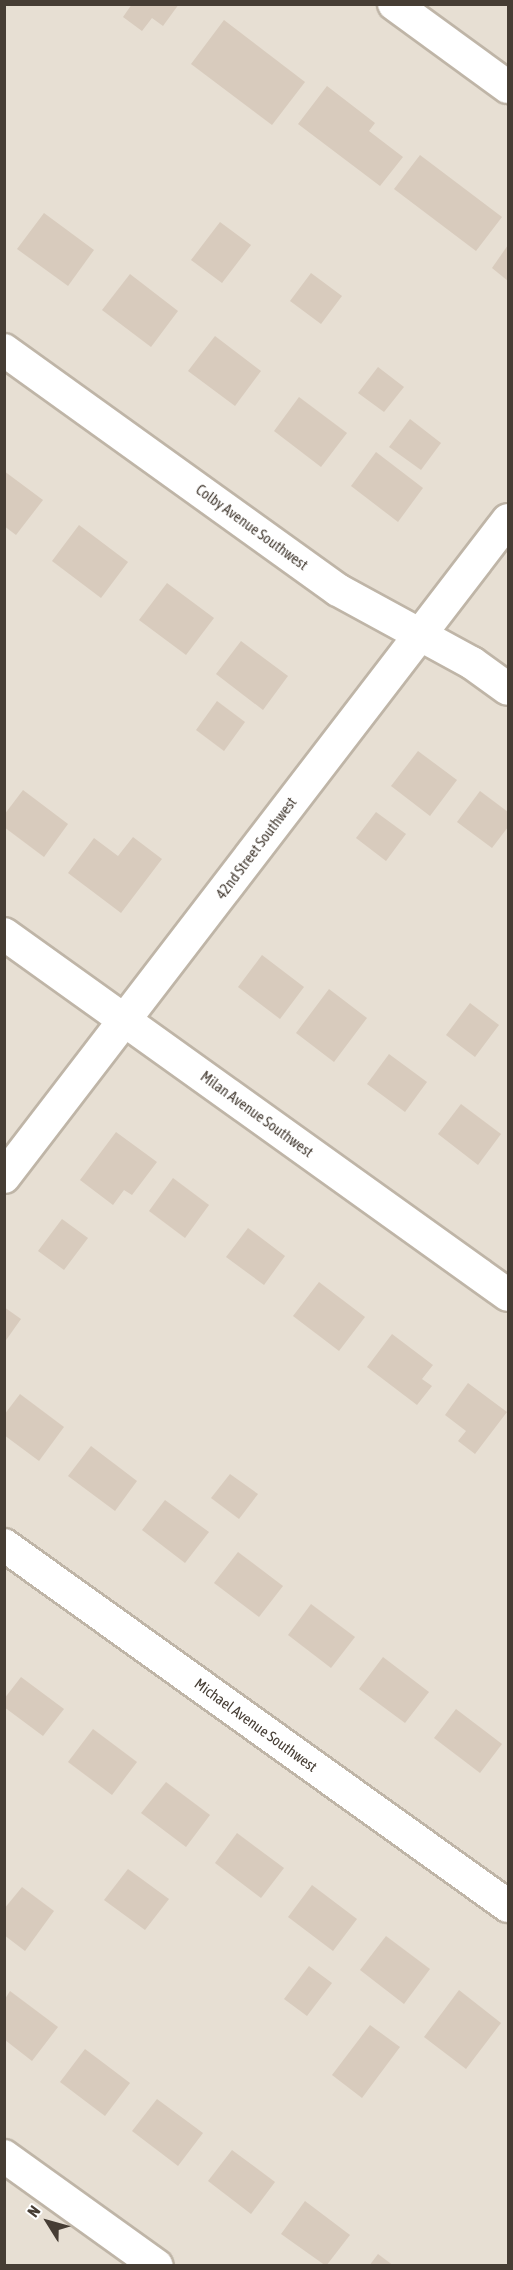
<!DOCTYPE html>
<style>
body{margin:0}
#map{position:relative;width:513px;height:2270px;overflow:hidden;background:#f3eee5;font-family:"Asap Condensed",sans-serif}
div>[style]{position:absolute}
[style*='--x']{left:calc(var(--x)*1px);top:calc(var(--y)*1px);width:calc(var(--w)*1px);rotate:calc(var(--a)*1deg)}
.residential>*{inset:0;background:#e7dfd3}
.building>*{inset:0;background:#d8cbbd}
.roads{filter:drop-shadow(2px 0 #bfb5a7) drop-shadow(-2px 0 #bfb5a7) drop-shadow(0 2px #bfb5a7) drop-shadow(0 -2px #bfb5a7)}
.street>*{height:32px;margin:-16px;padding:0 16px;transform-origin:16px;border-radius:16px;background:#fff}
span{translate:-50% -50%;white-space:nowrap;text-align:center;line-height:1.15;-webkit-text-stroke:5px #fff;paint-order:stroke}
.street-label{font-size:15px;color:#463d34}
.frame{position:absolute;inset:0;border:6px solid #463d34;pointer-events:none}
.north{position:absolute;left:18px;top:2192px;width:60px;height:60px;-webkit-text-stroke:4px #fff;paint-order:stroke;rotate:307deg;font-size:16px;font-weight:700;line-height:24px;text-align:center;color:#463d34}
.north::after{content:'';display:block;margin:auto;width:21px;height:27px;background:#463d34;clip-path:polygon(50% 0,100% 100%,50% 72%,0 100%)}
</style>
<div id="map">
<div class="residential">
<i style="clip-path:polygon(5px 5px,508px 5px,508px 2265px,5px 2265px)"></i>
</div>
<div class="building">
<i style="clip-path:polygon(132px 4px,179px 4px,163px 26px,152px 18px,142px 31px,123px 17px)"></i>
<i style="clip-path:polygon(224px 20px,305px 82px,272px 125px,191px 64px)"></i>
<i style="clip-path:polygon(327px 86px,375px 123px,369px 131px,403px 157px,380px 186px,298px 124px)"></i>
<i style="clip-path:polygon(420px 155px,502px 217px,476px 251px,394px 189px)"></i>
<i style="clip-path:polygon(44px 213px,94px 250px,68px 286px,17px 249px)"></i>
<i style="clip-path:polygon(220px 222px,251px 245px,222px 283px,191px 260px)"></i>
<i style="clip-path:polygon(508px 245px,508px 281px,492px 268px)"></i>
<i style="clip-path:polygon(311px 273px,342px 296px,321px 324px,290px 301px)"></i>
<i style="clip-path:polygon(130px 274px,178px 311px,151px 347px,102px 310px)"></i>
<i style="clip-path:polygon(215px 336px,261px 371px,235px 406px,188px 371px)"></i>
<i style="clip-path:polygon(378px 367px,404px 387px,384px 412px,358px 393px)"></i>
<i style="clip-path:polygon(299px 397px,347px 433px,321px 467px,274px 431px)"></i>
<i style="clip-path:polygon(410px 419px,441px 443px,421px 470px,389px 447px)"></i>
<i style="clip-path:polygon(376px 452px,423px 488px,398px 522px,351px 486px)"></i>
<i style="clip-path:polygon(4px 471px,43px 500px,16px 535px,4px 526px)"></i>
<i style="clip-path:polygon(79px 525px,128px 562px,101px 598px,52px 561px)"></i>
<i style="clip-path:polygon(167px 583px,214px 618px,186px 655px,139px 620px)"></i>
<i style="clip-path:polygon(241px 641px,288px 676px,263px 710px,216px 674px)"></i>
<i style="clip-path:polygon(217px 701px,245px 722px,224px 751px,196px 730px)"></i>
<i style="clip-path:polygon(418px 751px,457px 780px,430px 816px,391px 786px)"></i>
<i style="clip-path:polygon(23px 790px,68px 824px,44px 857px,4px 827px,4px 815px)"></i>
<i style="clip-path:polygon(480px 791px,508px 812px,508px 827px,492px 848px,457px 822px)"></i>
<i style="clip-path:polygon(376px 812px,406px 834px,386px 861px,356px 838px)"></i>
<i style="clip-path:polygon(133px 837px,162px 859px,121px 913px,68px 873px,94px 838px,118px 856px)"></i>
<i style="clip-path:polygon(262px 955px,304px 987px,280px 1019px,238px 987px)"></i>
<i style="clip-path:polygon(329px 989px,367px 1018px,334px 1062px,296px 1033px)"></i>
<i style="clip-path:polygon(470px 1003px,499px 1025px,475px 1057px,446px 1035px)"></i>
<i style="clip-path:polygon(389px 1054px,427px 1082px,405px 1112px,367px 1084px)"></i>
<i style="clip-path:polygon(461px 1104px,501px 1134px,478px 1165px,438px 1134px)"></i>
<i style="clip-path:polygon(116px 1132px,157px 1162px,132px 1195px,124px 1190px,113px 1205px,80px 1180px)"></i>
<i style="clip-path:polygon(173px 1178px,209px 1205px,185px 1238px,149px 1211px)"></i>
<i style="clip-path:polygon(62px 1219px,88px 1238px,64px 1270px,38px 1251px)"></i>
<i style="clip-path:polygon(248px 1228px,285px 1256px,264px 1285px,226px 1257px)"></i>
<i style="clip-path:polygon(319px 1282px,365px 1317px,339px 1351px,293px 1316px)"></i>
<i style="clip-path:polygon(4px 1307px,21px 1319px,4px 1343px)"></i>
<i style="clip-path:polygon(392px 1334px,433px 1365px,422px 1379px,432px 1386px,417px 1405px,367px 1367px)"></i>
<i style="clip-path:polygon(468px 1383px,507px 1412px,475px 1454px,458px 1441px,466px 1431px,445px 1415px)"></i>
<i style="clip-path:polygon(20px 1394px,64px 1427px,39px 1461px,4px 1435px,4px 1415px)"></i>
<i style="clip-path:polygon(91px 1446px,137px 1481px,115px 1511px,68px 1476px)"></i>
<i style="clip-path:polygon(230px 1474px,258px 1494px,239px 1519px,211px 1498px)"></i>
<i style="clip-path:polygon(165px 1500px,209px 1532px,185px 1563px,142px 1530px)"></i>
<i style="clip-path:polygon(238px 1552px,283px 1586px,259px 1617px,214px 1583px)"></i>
<i style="clip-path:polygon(311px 1604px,355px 1637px,331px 1668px,288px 1635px)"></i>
<i style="clip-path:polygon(383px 1657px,429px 1692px,405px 1723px,359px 1689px)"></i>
<i style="clip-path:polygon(21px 1677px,64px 1709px,43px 1736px,4px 1707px,4px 1699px)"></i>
<i style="clip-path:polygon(456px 1709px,502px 1744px,480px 1773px,434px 1738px)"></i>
<i style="clip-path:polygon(93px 1729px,137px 1762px,112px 1795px,68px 1762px)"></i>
<i style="clip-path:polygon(166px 1782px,210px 1815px,186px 1847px,141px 1813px)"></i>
<i style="clip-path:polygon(237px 1833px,284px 1868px,261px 1898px,215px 1863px)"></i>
<i style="clip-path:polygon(128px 1869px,169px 1899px,145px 1930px,104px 1900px)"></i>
<i style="clip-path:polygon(312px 1885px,357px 1919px,333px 1951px,288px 1917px)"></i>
<i style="clip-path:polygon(22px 1887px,54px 1911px,25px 1951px,4px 1935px,4px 1909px)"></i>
<i style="clip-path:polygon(386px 1936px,430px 1969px,404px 2004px,360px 1970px)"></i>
<i style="clip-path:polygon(309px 1966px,332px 1983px,307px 2016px,284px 1999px)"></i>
<i style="clip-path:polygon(459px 1990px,501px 2023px,466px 2069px,424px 2037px)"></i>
<i style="clip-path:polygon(10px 1991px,58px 2027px,32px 2061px,5px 2040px,5px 1999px)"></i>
<i style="clip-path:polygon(370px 2025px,400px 2047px,362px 2098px,332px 2075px)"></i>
<i style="clip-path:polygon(85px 2049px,130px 2083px,105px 2116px,60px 2082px)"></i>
<i style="clip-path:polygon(157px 2099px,203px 2133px,178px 2166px,132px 2131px)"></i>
<i style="clip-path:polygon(232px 2150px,275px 2182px,251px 2214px,208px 2181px)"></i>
<i style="clip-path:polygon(305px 2201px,350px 2235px,326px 2266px,281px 2234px)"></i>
<i style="clip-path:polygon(378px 2254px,394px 2266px,369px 2266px)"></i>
</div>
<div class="roads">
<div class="street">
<i style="--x:394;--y:4;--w:141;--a:36.1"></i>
<i style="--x:4;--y:350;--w:411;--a:35.7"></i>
<i style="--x:338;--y:590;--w:153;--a:28.6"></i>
<i style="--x:472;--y:663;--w:44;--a:35.8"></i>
<i style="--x:4;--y:934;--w:620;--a:35.61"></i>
<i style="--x:4;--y:1177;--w:828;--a:-52.51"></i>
<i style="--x:4;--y:1545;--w:620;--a:35.61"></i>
<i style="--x:4;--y:2156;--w:188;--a:35.7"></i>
</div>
</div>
<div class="street-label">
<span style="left:252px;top:527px;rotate:36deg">Colby Avenue Southwest</span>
<span style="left:256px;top:848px;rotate:-53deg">42nd Street Southwest</span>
<span style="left:257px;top:1114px;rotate:36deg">Milan Avenue Southwest</span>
<span style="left:256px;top:1725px;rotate:36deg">Michael Avenue Southwest</span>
</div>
<div class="frame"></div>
<div class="north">N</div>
</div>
